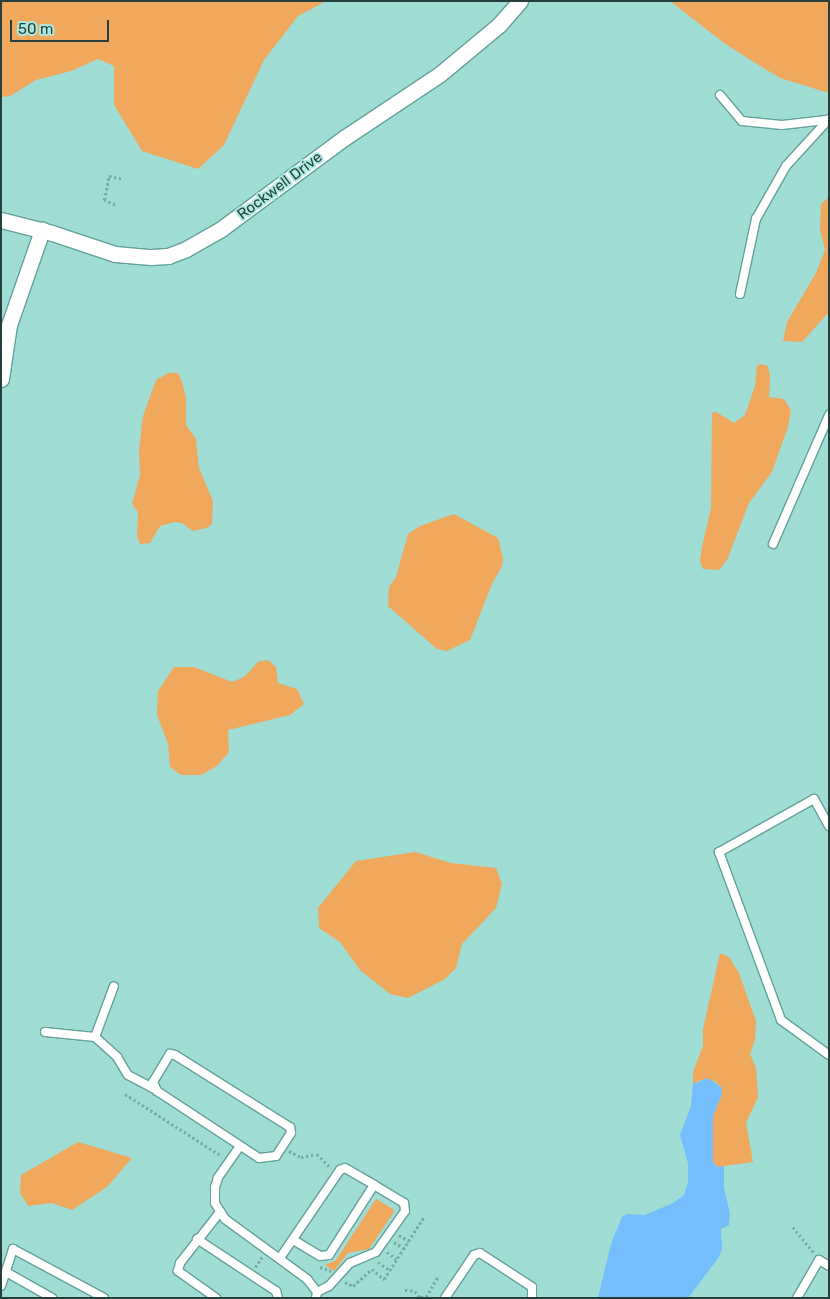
<!DOCTYPE html>
<style>
body{margin:0}
#map{position:relative;width:830px;height:1299px;overflow:hidden;background:#9fddd5;font-family:Rubik,sans-serif}
div>[style]{position:absolute}
[style*='--x']{left:calc(var(--x)*1px);top:calc(var(--y)*1px);width:calc(var(--w)*1px);rotate:calc(var(--a)*1deg)}
.green>*{inset:0;background:#efa85c}
.water>*{inset:0;background:#74befe}
.path>*{height:2.5px;margin-top:-1.25px;transform-origin:0;background:repeating-linear-gradient(90deg,#78aaa4 0 2.5px,transparent 0 5px)}
.roads{filter:drop-shadow(1px 0 #63a099) drop-shadow(-1px 0 #63a099) drop-shadow(0 1px #63a099) drop-shadow(0 -1px #63a099)}
.service>*{height:8px;margin:-4px;padding:0 4px;transform-origin:4px;border-radius:4px;background:#fff}
.minor>*{height:15px;margin:-7.5px;padding:0 7.5px;transform-origin:7.5px;border-radius:7.5px;background:#fff}
span{translate:-50% -50%;white-space:nowrap;text-align:center;line-height:1.15;-webkit-text-stroke:4px #abeae2;paint-order:stroke}
.street-label{font-size:15px;color:#263f3c}
.frame{position:absolute;inset:0;border:2px solid #263f3c;pointer-events:none}
.scale{position:absolute;left:10px;top:20px;width:99px;height:22px;box-sizing:border-box;border:2px solid #263f3c;border-top:0;padding-left:6px;font-size:15px;line-height:18px;white-space:nowrap;color:#263f3c;-webkit-text-stroke:4px #abeae2;paint-order:stroke}
</style>
<div id="map">
<div class="green">
<i style="clip-path:polygon(1px 1px,326px 1px,298px 16px,264px 60px,224px 145px,198px 169px,142px 151px,114px 105px,114px 66px,98px 59px,71px 71px,36px 80px,10px 96px,1px 97px)"></i>
<i style="clip-path:polygon(670px 1px,829px 1px,829px 93px,780px 78px,757px 64px,724px 43px)"></i>
<i style="clip-path:polygon(829px 197px,829px 312px,802px 342px,783px 341px,787px 322px,816px 273px,825px 250px,820px 229px,821px 204px)"></i>
<i style="clip-path:polygon(760px 364px,768px 366px,770px 376px,769px 397px,784px 399px,791px 410px,788px 427px,772px 472px,749px 503px,727px 560px,719px 570px,703px 569px,700px 561px,702px 547px,711px 508px,712px 413px,716px 412px,734px 423px,745px 415px,755px 386px,757px 366px)"></i>
<i style="clip-path:polygon(168px 373px,178px 373px,182px 382px,186px 397px,186px 425px,196px 439px,199px 468px,213px 501px,212px 524px,206px 528px,193px 531px,182px 523px,174px 522px,160px 526px,150px 543px,140px 544px,137px 537px,138px 512px,132px 504px,140px 475px,139px 450px,143px 416px,156px 380px)"></i>
<i style="clip-path:polygon(454px 514px,498px 538px,503px 558px,502px 566px,492px 584px,470px 640px,447px 651px,437px 649px,388px 606px,389px 587px,396px 577px,408px 534px,420px 526px)"></i>
<i style="clip-path:polygon(268px 660px,276px 667px,278px 683px,297px 689px,304px 704px,290px 715px,228px 730px,229px 752px,217px 766px,201px 775px,181px 775px,170px 767px,168px 744px,157px 715px,158px 691px,174px 667px,194px 667px,232px 682px,244px 677px,258px 662px)"></i>
<i style="clip-path:polygon(415px 852px,451px 863px,496px 868px,502px 884px,496px 908px,462px 944px,456px 968px,445px 979px,408px 998px,390px 994px,360px 970px,340px 942px,319px 928px,318px 908px,356px 861px)"></i>
<i style="clip-path:polygon(720px 953px,729px 957px,739px 973px,756px 1021px,755px 1040px,750px 1054px,756px 1068px,758px 1097px,746px 1123px,753px 1162px,717px 1167px,713px 1162px,713px 1116px,722px 1094px,721px 1087px,715px 1081px,701px 1080px,693px 1084px,693px 1072px,703px 1046px,703px 1029px)"></i>
<i style="clip-path:polygon(78px 1142px,132px 1158px,107px 1187px,72px 1210px,52px 1203px,28px 1206px,20px 1193px,21px 1175px)"></i>
<i style="clip-path:polygon(376px 1199px,393px 1209px,394px 1212px,369px 1249px,348px 1253px,334px 1271px,325px 1265px,336px 1260px)"></i>
</div>
<div class="water">
<i style="clip-path:polygon(708px 1078px,721px 1087px,722px 1094px,713px 1116px,713px 1162px,717px 1167px,724px 1166px,724px 1187px,730px 1214px,729px 1225px,721px 1229px,722px 1249px,719px 1257px,688px 1298px,598px 1298px,611px 1244px,622px 1217px,627px 1214px,645px 1215px,673px 1203px,684px 1195px,688px 1183px,688px 1163px,680px 1135px,691px 1106px,693px 1084px)"></i>
</div>
<div class="path">
<i style="--x:115;--y:205;--w:12;--a:-156"></i>
<i style="--x:104;--y:200;--w:25;--a:-78"></i>
<i style="--x:109;--y:176;--w:14;--a:12"></i>
<i style="--x:125;--y:1094;--w:115;--a:32.6"></i>
<i style="--x:289;--y:1151;--w:13;--a:27"></i>
<i style="--x:301;--y:1157;--w:16;--a:-11"></i>
<i style="--x:317;--y:1154;--w:20;--a:45"></i>
<i style="--x:793;--y:1227;--w:33;--a:51"></i>
<i style="--x:399;--y:1235;--w:12;--a:31"></i>
<i style="--x:394;--y:1242;--w:12;--a:31"></i>
<i style="--x:387;--y:1252;--w:12;--a:35"></i>
<i style="--x:378;--y:1262;--w:14;--a:34"></i>
<i style="--x:255;--y:1267;--w:12;--a:-55"></i>
<i style="--x:320;--y:1267;--w:12;--a:20"></i>
<i style="--x:345;--y:1282;--w:9;--a:27"></i>
<i style="--x:353;--y:1286;--w:25;--a:-42"></i>
<i style="--x:372;--y:1269;--w:16;--a:40"></i>
<i style="--x:384;--y:1279;--w:74;--a:-57.2"></i>
<i style="--x:405;--y:1290;--w:10;--a:6"></i>
<i style="--x:415;--y:1291;--w:9;--a:54"></i>
<i style="--x:420;--y:1297;--w:6;--a:0"></i>
<i style="--x:426;--y:1297;--w:24;--a:-60"></i>
</div>
<div class="roads">
<div class="service">
<i style="--x:720;--y:95;--w:34;--a:50"></i>
<i style="--x:742;--y:121;--w:40;--a:5.7"></i>
<i style="--x:782;--y:125;--w:44;--a:-6.5"></i>
<i style="--x:740;--y:294;--w:77;--a:-78"></i>
<i style="--x:756;--y:219;--w:61;--a:-60.5"></i>
<i style="--x:786;--y:166;--w:64;--a:-47.5"></i>
<i style="--x:773;--y:544;--w:141;--a:-66.5"></i>
<i style="--x:829;--y:826;--w:31;--a:-119"></i>
<i style="--x:814;--y:799;--w:109;--a:150.8"></i>
<i style="--x:719;--y:852;--w:179;--a:69.7"></i>
<i style="--x:781;--y:1020;--w:59;--a:36.1"></i>
<i style="--x:45;--y:1032;--w:50;--a:5.7"></i>
<i style="--x:95;--y:1037;--w:30;--a:42"></i>
<i style="--x:117;--y:1057;--w:21;--a:59"></i>
<i style="--x:128;--y:1075;--w:32;--a:28"></i>
<i style="--x:95;--y:1037;--w:54;--a:-69.6"></i>
<i style="--x:170;--y:1054;--w:5;--a:11"></i>
<i style="--x:175;--y:1055;--w:136;--a:32.1"></i>
<i style="--x:290;--y:1127;--w:6;--a:81"></i>
<i style="--x:291;--y:1133;--w:27;--a:123"></i>
<i style="--x:276;--y:1156;--w:17;--a:173"></i>
<i style="--x:259;--y:1158;--w:122;--a:-146.7"></i>
<i style="--x:157;--y:1091;--w:10;--a:-114"></i>
<i style="--x:153;--y:1082;--w:33;--a:-59"></i>
<i style="--x:240;--y:1146;--w:39;--a:125"></i>
<i style="--x:218;--y:1178;--w:9;--a:108"></i>
<i style="--x:215;--y:1187;--w:16;--a:90"></i>
<i style="--x:215;--y:1203;--w:19;--a:58"></i>
<i style="--x:225;--y:1219;--w:102;--a:36.2"></i>
<i style="--x:307;--y:1279;--w:16;--a:52"></i>
<i style="--x:317;--y:1292;--w:6;--a:99"></i>
<i style="--x:197;--y:1239;--w:95;--a:33.4"></i>
<i style="--x:276;--y:1291;--w:7;--a:74"></i>
<i style="--x:280;--y:1258;--w:107;--a:-55.7"></i>
<i style="--x:340;--y:1170;--w:5;--a:-22"></i>
<i style="--x:345;--y:1168;--w:34;--a:30"></i>
<i style="--x:374;--y:1185;--w:83;--a:122.7"></i>
<i style="--x:329;--y:1255;--w:9;--a:174"></i>
<i style="--x:320;--y:1256;--w:31;--a:-149"></i>
<i style="--x:6;--y:1272;--w:53;--a:29.5"></i>
<i style="--x:1;--y:1286;--w:39;--a:-72"></i>
<i style="--x:13;--y:1249;--w:103;--a:28.3"></i>
<i style="--x:317;--y:1292;--w:13;--a:-27"></i>
<i style="--x:329;--y:1286;--w:31;--a:-48"></i>
<i style="--x:350;--y:1263;--w:28;--a:-23"></i>
<i style="--x:376;--y:1252;--w:50;--a:-54.7"></i>
<i style="--x:405;--y:1211;--w:8;--a:-97"></i>
<i style="--x:404;--y:1203;--w:35;--a:-149"></i>
<i style="--x:216;--y:1298;--w:47;--a:-144.6"></i>
<i style="--x:178;--y:1271;--w:8;--a:-76"></i>
<i style="--x:180;--y:1263;--w:65;--a:-51.9"></i>
<i style="--x:445;--y:1298;--w:52;--a:-56"></i>
<i style="--x:474;--y:1255;--w:6;--a:-18"></i>
<i style="--x:480;--y:1253;--w:62;--a:33.2"></i>
<i style="--x:532;--y:1287;--w:11;--a:90"></i>
<i style="--x:797;--y:1298;--w:44;--a:-59.9"></i>
<i style="--x:819;--y:1260;--w:12;--a:31"></i>
</div>
<div class="minor">
<i style="--x:1;--y:220;--w:53;--a:14.3"></i>
<i style="--x:52;--y:233;--w:66;--a:18.4"></i>
<i style="--x:115;--y:254;--w:36;--a:5"></i>
<i style="--x:151;--y:257;--w:17;--a:-3"></i>
<i style="--x:168;--y:256;--w:19;--a:-21"></i>
<i style="--x:186;--y:249;--w:40;--a:-29.7"></i>
<i style="--x:221;--y:229;--w:153;--a:-36.5"></i>
<i style="--x:344;--y:138;--w:115;--a:-33.7"></i>
<i style="--x:440;--y:74;--w:77;--a:-39.7"></i>
<i style="--x:499;--y:25;--w:32;--a:-49"></i>
<i style="--x:1;--y:379;--w:55;--a:-81.6"></i>
<i style="--x:9;--y:325;--w:101;--a:-70.8"></i>
</div>
</div>
<div class="street-label">
<span style="left:280px;top:186px;rotate:-37deg">Rockwell Drive</span>
</div>
<div class="frame"></div>
<div class="scale">50 m</div>
</div>
